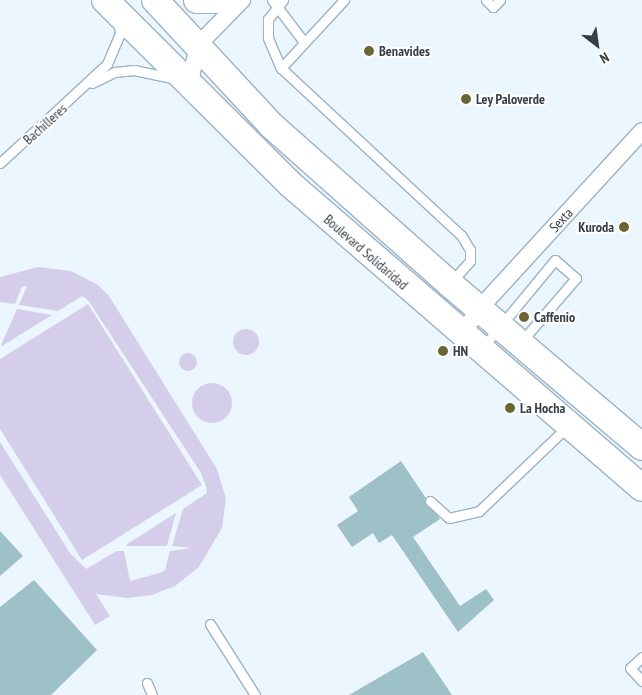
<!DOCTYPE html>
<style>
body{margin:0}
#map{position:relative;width:642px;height:695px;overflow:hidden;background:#ecf6fe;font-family:"PT Sans Narrow",sans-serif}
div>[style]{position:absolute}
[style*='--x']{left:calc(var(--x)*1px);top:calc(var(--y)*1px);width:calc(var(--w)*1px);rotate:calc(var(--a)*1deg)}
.green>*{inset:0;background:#d4ceeb}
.round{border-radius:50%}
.building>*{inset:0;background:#9ec0c7}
.roads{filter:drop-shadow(1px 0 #9cb4c7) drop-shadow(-1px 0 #9cb4c7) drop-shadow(0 1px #9cb4c7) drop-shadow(0 -1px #9cb4c7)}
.service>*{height:9px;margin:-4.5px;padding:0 4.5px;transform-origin:4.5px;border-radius:4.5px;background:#fff}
.minor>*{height:16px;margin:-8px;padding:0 8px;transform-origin:8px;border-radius:8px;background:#fff}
.primary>*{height:26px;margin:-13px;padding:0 13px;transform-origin:13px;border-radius:13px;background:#fff}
.dots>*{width:14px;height:14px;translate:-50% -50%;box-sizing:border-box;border:2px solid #fff;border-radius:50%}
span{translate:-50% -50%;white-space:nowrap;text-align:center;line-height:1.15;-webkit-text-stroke:4px #fff;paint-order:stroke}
.poi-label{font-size:14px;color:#343f46;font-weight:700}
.left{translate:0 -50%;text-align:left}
.right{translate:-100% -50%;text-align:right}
.street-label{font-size:14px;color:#343f46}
.north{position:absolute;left:572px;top:20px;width:50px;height:50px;-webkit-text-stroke:4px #fff;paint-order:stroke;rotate:150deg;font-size:14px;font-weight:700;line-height:20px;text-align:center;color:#343f46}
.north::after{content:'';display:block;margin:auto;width:18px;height:22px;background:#343f46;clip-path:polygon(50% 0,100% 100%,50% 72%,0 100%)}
</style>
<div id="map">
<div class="green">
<i style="clip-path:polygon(38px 267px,71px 271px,98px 285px,109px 296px,217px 469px,226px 499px,222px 528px,199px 567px,175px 586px,152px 595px,127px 598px,96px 594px,110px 616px,95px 625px,0 475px,0 442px,70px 553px,86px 569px,117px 551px,124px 551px,130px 581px,160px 573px,165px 570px,170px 551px,192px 548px,172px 546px,183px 509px,207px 493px,206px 486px,201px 473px,88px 300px,82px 296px,58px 311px,19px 305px,27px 286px,22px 287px,15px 304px,0 302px,0 277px)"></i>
<i style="clip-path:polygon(88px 304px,202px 485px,82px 560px,0 429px,0 359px)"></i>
<i style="clip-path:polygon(17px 309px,52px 315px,2px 346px,1px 345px)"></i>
<i class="round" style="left:233px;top:329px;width:26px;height:26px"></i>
<i class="round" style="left:179px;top:353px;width:18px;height:18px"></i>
<i class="round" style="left:192px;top:383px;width:40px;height:40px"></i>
<i style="clip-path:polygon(176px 513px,167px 546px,127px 546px,127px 544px)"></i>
</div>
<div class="building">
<i style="clip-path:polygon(401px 461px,440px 519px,413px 537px,460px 606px,486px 589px,494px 600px,458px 632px,392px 535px,379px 543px,373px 533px,352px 547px,337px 525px,358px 511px,349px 497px)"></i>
<i style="clip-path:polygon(0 531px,23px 556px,0 576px)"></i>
<i style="clip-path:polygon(34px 580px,97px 650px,51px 695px,0 695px,0 607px)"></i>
<i style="clip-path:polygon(423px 652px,452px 695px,349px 695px)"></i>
</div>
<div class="roads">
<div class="service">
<i style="--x:272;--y:0;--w:53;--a:52.7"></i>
<i style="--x:283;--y:0;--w:24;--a:128"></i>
<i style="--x:268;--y:19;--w:19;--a:90"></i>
<i style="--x:268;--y:38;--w:33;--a:67"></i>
<i style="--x:281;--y:68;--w:246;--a:42.9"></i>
<i style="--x:461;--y:235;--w:17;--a:59"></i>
<i style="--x:470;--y:250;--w:11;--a:90"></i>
<i style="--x:470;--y:261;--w:28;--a:132"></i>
<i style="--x:486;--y:0;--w:10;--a:45"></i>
<i style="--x:493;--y:7;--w:10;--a:-45"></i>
<i style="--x:281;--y:68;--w:93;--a:-47.2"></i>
<i style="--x:92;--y:83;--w:25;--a:-26"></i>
<i style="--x:115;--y:72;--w:19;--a:-6"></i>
<i style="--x:134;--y:70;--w:40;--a:12"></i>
<i style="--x:0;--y:163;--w:146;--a:-42.8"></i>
<i style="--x:107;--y:64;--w:33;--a:-67"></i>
<i style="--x:120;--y:34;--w:11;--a:-95"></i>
<i style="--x:483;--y:347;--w:113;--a:-50.4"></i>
<i style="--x:555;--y:260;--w:28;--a:41"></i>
<i style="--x:576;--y:278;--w:84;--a:130.7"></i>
<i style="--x:430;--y:501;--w:25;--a:42"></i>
<i style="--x:449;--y:518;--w:31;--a:-13"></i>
<i style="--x:479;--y:511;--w:123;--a:-43.7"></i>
<i style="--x:210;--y:624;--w:84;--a:57.6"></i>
<i style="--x:642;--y:657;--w:16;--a:137"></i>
<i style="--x:630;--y:668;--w:18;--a:47"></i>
<i style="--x:147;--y:683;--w:13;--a:67"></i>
</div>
<div class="minor">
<i style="--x:190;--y:81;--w:37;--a:-77"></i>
<i style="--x:198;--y:45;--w:63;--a:-45.6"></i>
<i style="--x:461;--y:335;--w:32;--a:-55"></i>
<i style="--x:479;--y:309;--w:241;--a:-47.5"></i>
</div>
<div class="primary">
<i style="--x:105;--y:0;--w:261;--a:44.8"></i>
<i style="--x:290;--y:184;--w:465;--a:40.8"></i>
<i style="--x:155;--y:0;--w:171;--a:47.1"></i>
<i style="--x:271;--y:125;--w:239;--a:41.6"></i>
<i style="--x:450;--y:284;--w:252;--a:40.3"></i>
<i style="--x:197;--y:0;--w:26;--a:0"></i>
</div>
</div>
<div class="dots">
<i style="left:369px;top:51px;background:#6b6532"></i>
<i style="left:466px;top:99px;background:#6b6532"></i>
<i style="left:624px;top:227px;background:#6b6532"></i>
<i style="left:524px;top:317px;background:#6b6532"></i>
<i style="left:443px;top:351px;background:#6b6532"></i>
<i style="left:510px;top:408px;background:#6b6532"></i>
</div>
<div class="poi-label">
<span class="left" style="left:379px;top:51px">Benavides</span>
<span class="left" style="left:476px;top:99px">Ley Paloverde</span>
<span class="right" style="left:614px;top:227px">Kuroda</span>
<span class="left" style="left:534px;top:317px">Caffenio</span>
<span class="left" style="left:453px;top:351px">HN</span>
<span class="left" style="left:520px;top:408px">La Hocha</span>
</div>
<div class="street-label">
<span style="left:45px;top:124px;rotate:-42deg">Bachilleres</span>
<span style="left:561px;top:220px;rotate:-47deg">Sexta</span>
<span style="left:366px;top:252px;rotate:41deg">Boulevard Solidaridad</span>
</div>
<div class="north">N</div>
</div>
